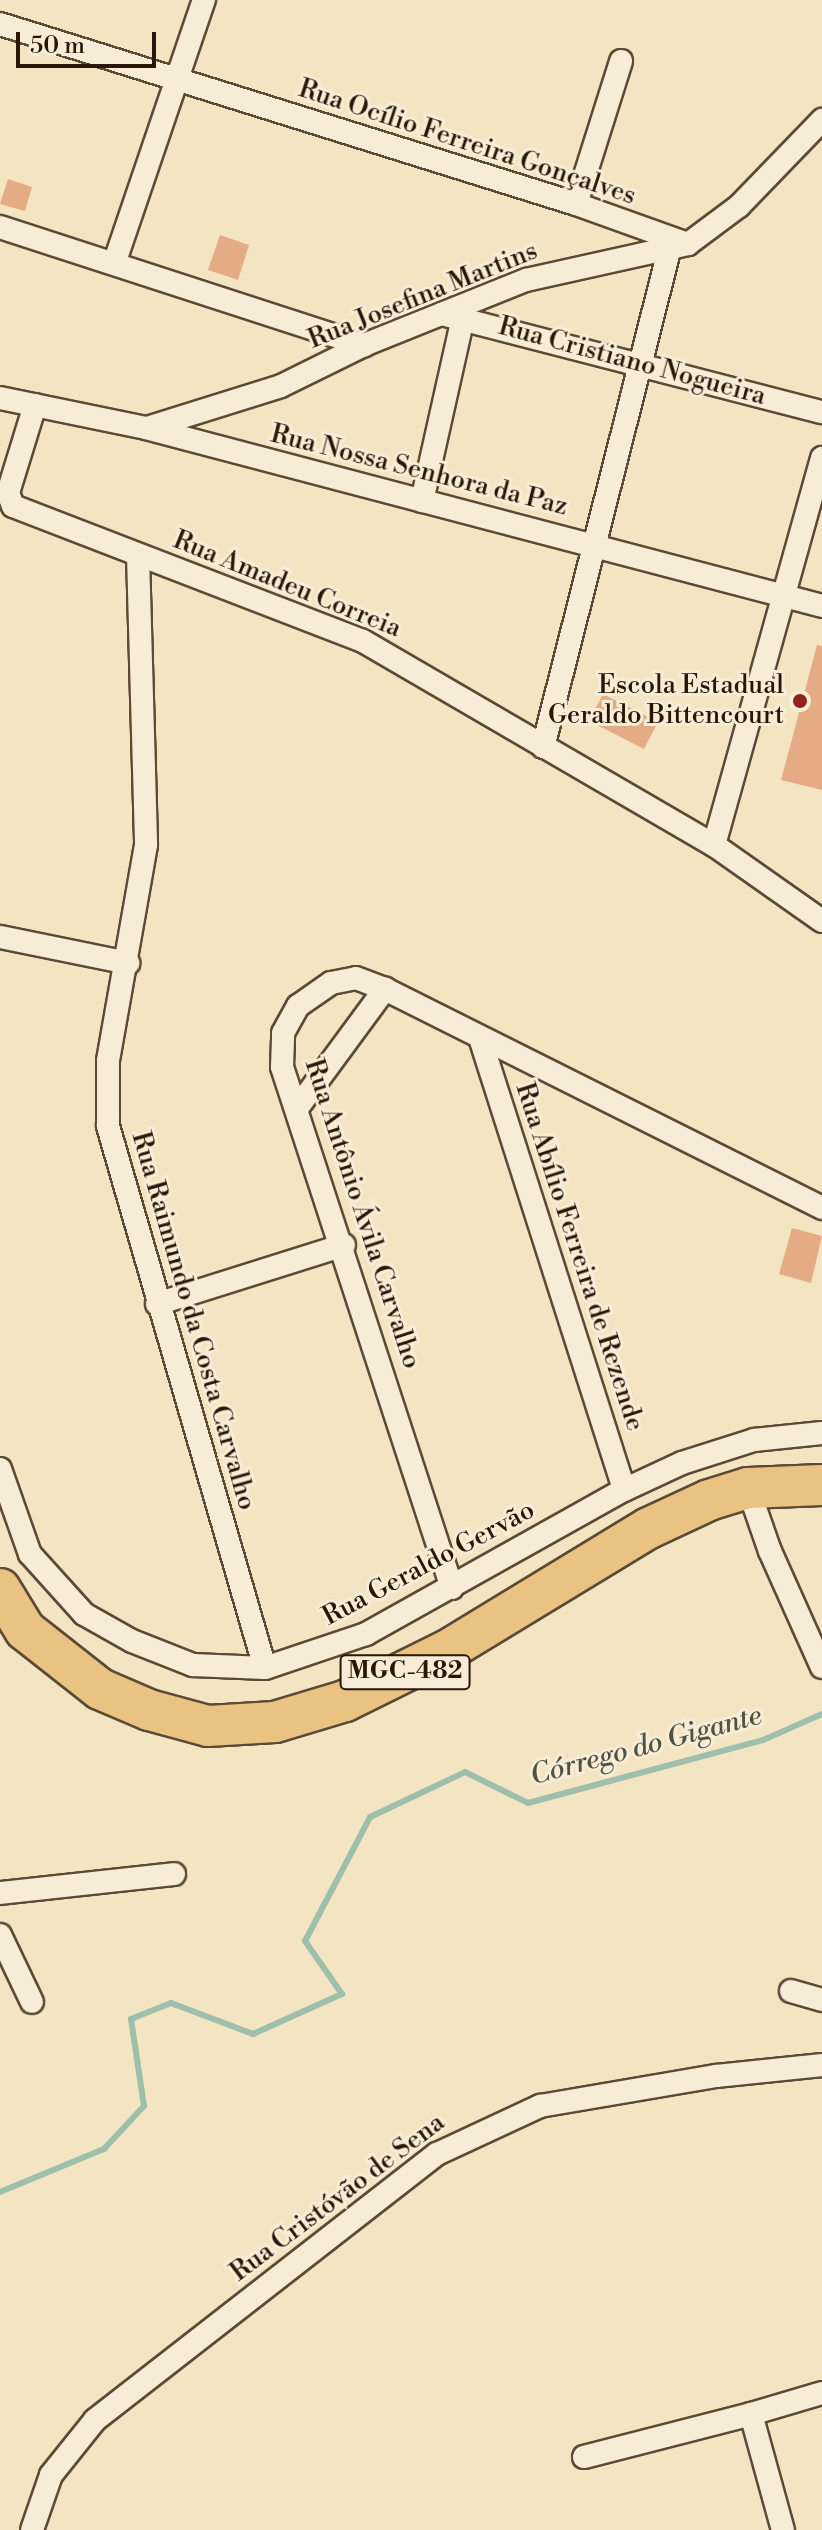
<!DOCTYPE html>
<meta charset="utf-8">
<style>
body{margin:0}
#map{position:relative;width:822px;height:2530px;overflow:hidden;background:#f3e4c2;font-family:"Libre Bodoni",serif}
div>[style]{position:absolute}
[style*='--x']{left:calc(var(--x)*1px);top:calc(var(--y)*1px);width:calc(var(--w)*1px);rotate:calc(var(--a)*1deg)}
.stream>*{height:6px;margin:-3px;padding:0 3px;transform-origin:3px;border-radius:3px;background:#9dbfac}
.building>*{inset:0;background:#e5ab84}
.roads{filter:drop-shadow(2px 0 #5b4a36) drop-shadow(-2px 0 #5b4a36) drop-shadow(0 2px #5b4a36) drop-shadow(0 -2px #5b4a36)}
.street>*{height:22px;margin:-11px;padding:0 11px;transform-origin:11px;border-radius:11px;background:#f7edd7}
.highway>*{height:40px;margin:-20px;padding:0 20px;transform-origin:20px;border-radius:20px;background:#eac281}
.dots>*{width:22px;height:22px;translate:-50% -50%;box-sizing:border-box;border:4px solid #f7edd7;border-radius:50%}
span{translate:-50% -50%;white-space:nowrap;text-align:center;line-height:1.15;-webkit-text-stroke:6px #f7edd7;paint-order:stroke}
.shield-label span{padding:2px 6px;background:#f7edd7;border:2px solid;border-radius:6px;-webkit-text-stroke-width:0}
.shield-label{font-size:24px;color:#281707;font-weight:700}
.street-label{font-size:26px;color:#281707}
.poi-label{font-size:26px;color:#281707}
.right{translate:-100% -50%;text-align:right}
.water-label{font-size:28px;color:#515241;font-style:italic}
.scale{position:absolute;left:16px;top:32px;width:140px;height:36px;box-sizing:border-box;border:4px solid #281707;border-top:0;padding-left:10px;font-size:24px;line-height:28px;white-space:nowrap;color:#281707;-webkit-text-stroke:6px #f7edd7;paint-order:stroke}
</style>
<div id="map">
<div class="stream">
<i style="--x:0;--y:2192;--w:113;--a:-22.5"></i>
<i style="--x:104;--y:2149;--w:59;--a:-47.1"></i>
<i style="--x:144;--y:2106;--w:88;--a:-98.5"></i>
<i style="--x:131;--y:2019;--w:43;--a:-21.8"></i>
<i style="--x:171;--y:2003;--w:88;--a:20.7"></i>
<i style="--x:253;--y:2034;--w:98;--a:-24.2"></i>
<i style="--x:342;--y:1994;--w:65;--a:-124.9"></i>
<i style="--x:305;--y:1941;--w:140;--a:-62.3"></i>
<i style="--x:370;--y:1817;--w:105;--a:-25.3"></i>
<i style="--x:465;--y:1772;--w:70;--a:26.2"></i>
<i style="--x:528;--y:1803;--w:243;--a:-15"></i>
<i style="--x:763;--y:1740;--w:64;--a:-23.8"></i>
</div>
<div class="building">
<i style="clip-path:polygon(8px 179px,32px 187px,25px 211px,0 204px)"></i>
<i style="clip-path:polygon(220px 235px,249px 245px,238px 280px,208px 270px)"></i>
<i style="clip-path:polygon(817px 645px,822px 646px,822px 790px,781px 780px)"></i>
<i style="clip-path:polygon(603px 694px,658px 722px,644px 749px,589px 721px)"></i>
<i style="clip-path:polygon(792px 1228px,822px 1236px,811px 1283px,779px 1274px)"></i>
</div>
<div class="roads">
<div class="street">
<i style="--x:0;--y:24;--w:603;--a:17.35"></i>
<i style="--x:576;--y:204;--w:119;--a:19.7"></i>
<i style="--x:576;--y:204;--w:150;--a:-72.5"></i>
<i style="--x:0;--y:227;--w:383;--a:18"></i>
<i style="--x:115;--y:261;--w:276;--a:-71.2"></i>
<i style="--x:442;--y:314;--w:392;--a:14.5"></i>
<i style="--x:0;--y:398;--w:149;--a:11.6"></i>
<i style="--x:146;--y:428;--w:699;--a:14.75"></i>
<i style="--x:35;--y:405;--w:92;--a:107.1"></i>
<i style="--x:8;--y:493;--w:14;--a:69"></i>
<i style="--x:13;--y:506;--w:375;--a:21.1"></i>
<i style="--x:363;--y:641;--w:406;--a:30.2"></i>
<i style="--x:714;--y:845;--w:132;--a:35.1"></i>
<i style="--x:147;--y:428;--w:140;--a:-17.4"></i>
<i style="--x:281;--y:386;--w:93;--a:-26.3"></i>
<i style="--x:364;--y:345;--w:175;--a:-21.9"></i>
<i style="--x:526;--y:280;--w:166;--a:-12.5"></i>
<i style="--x:688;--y:244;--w:64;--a:-36.7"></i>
<i style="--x:739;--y:206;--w:120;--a:-46"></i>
<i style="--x:422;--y:501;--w:188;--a:-77.4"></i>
<i style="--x:138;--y:555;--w:290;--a:88.4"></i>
<i style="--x:146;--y:845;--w:219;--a:100"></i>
<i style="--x:108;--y:1061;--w:65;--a:90"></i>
<i style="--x:108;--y:1126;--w:564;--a:73.85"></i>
<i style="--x:543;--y:747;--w:512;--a:-75.75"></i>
<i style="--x:714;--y:845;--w:402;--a:-74.4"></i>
<i style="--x:0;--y:937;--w:131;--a:11.5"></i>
<i style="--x:481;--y:1041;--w:471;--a:72.3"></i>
<i style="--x:298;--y:1107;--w:147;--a:-53.6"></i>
<i style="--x:157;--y:1304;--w:196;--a:-17.5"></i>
<i style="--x:0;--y:1469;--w:90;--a:70.6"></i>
<i style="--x:30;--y:1554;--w:81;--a:48"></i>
<i style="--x:84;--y:1614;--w:55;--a:29.4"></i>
<i style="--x:132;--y:1641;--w:66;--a:21.5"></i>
<i style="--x:193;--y:1665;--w:72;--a:2.4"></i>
<i style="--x:265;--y:1668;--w:107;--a:-18.6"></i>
<i style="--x:366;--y:1634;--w:295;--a:-29.2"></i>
<i style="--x:624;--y:1490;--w:64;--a:-25"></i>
<i style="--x:682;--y:1463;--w:76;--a:-17.7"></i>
<i style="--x:754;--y:1440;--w:68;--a:-5.9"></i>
<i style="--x:748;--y:1488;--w:67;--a:70.8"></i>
<i style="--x:770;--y:1551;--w:127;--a:65.9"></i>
<i style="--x:452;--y:1588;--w:548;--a:-108.07"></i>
<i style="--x:282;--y:1067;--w:34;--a:-88"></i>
<i style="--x:283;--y:1033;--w:31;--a:-61"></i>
<i style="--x:298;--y:1006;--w:40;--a:-34.9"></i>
<i style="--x:331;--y:983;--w:25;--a:-11"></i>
<i style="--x:356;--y:978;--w:31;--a:21"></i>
<i style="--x:385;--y:989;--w:489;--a:26.6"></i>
<i style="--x:0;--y:1893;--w:175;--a:-6.2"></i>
<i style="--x:0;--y:1935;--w:74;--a:64.5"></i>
<i style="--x:791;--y:1991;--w:32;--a:16"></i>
<i style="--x:751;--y:2414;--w:74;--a:-16.5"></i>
<i style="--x:584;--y:2457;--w:172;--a:-14.4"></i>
<i style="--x:751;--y:2414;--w:120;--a:74.6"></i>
<i style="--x:32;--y:2530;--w:58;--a:-70.9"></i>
<i style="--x:51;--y:2475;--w:70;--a:-51.3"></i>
<i style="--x:95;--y:2420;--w:433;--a:-37.9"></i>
<i style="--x:437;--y:2154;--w:114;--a:-25"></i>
<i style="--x:540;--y:2106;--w:179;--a:-9.7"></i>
<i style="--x:716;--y:2076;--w:107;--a:-5.9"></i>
</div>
<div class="highway">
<i style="--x:0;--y:1589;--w:48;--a:58.6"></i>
<i style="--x:25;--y:1630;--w:95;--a:38.2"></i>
<i style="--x:100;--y:1689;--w:53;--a:23.2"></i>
<i style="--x:149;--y:1710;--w:61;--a:15.2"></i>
<i style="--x:208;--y:1726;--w:67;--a:-3.4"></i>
<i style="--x:275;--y:1722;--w:73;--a:-16.7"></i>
<i style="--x:345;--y:1701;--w:115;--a:-26.3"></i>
<i style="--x:448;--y:1650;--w:235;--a:-31.3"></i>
<i style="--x:649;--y:1528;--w:66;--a:-25"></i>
<i style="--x:709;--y:1500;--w:41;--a:-17.1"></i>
<i style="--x:748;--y:1488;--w:74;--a:-2.3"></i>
</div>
</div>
<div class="dots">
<i style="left:800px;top:701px;background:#8f2418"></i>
</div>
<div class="shield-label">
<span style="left:405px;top:1672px">MGC-482</span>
</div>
<div class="street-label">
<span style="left:467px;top:143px;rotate:18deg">Rua Ocílio Ferreira Gonçalves</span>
<span style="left:423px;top:296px;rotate:-22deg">Rua Josefina Martins</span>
<span style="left:632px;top:362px;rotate:15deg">Rua Cristiano Nogueira</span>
<span style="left:419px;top:471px;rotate:14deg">Rua Nossa Senhora da Paz</span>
<span style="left:287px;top:585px;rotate:22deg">Rua Amadeu Correia</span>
<span style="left:362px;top:1214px;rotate:72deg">Rua Antônio Ávila Carvalho</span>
<span style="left:579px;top:1257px;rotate:72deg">Rua Abílio Ferreira de Rezende</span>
<span style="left:193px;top:1321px;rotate:74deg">Rua Raimundo da Costa Carvalho</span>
<span style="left:429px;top:1564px;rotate:-28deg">Rua Geraldo Gervão</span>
<span style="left:338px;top:2198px;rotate:-37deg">Rua Cristóvão de Sena</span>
</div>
<div class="poi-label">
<span class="right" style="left:784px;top:701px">Escola Estadual<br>Geraldo Bittencourt</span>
</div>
<div class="water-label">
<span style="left:646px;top:1746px;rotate:-15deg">Córrego do Gigante</span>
</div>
<div class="scale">50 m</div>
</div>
